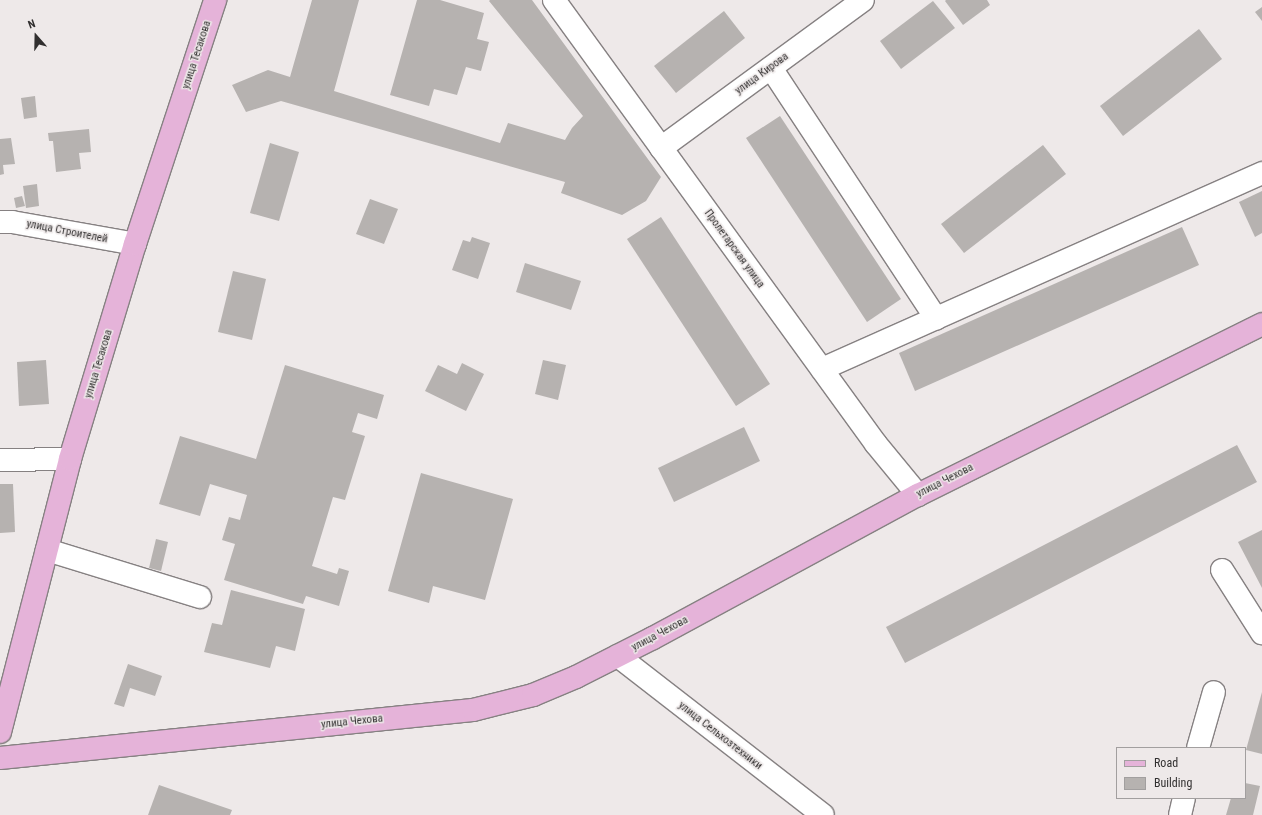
<!DOCTYPE html>
<meta charset="utf-8">
<style>
body{margin:0}
#map{position:relative;width:1262px;height:815px;overflow:hidden;background:#eee9e9;font-family:"Roboto Condensed",sans-serif}
div>[style]{position:absolute}
[style*='--x']{left:calc(var(--x)*1px);top:calc(var(--y)*1px);width:calc(var(--w)*1px);rotate:calc(var(--a)*1deg)}
.building>*{inset:0;background:#b6b2b0}
.roads{filter:drop-shadow(1px 0 #868182) drop-shadow(-1px 0 #868182) drop-shadow(0 1px #868182) drop-shadow(0 -1px #868182)}
.minor>*{height:22px;margin:-11px;padding:0 11px;transform-origin:11px;border-radius:11px;background:#fff}
.major>*{height:22px;margin:-11px;padding:0 11px;transform-origin:11px;border-radius:11px;background:#e5b3d9}
span{translate:-50% -50%;white-space:nowrap;text-align:center;line-height:1.15;-webkit-text-stroke:3px #eee9e9;paint-order:stroke}
.street-label{font-size:11px;color:#312f2f}
.legend{position:absolute;left:1116px;top:747px;width:130px;height:52px;box-sizing:border-box;background:#eee9e9;border:1px solid #a29f9f;margin:0;padding:5px 7px;list-style:none;font-size:12px;color:#312f2f}
.legend li{display:flex;align-items:center;gap:8px;height:20px}
.legend b{width:20px;border:1px solid #a29f9f}
.north{position:absolute;left:16px;top:16px;width:40px;height:40px;-webkit-text-stroke:3px #eee9e9;paint-order:stroke;rotate:340deg;font-size:11px;font-weight:700;line-height:16px;text-align:center;color:#312f2f}
.north::after{content:'';display:block;margin:auto;width:14px;height:18px;background:#312f2f;clip-path:polygon(50% 0,100% 100%,50% 72%,0 100%)}
</style>
<div id="map">
<div class="building">
<i style="clip-path:polygon(312px 0,359px 0,334px 91px,500px 143px,508px 123px,565px 140px,572px 128px,583px 116px,489px 1px,490px 0,532px 0,661px 177px,646px 201px,622px 215px,561px 193px,565px 182px,281px 101px,246px 112px,232px 85px,268px 70px,290px 77px)"></i>
<i style="clip-path:polygon(417px 0,440px 0,484px 13px,477px 39px,489px 42px,481px 71px,466px 67px,457px 95px,434px 89px,429px 106px,390px 95px)"></i>
<i style="clip-path:polygon(946px 0,987px 0,990px 5px,963px 25px,945px 1px)"></i>
<i style="clip-path:polygon(933px 1px,955px 28px,901px 69px,880px 41px)"></i>
<i style="clip-path:polygon(1262px 7px,1262px 21px,1255px 12px)"></i>
<i style="clip-path:polygon(724px 11px,745px 38px,676px 93px,654px 66px)"></i>
<i style="clip-path:polygon(1199px 29px,1222px 59px,1123px 136px,1100px 106px)"></i>
<i style="clip-path:polygon(35px 96px,37px 117px,24px 119px,21px 98px)"></i>
<i style="clip-path:polygon(780px 116px,901px 299px,867px 322px,746px 138px)"></i>
<i style="clip-path:polygon(89px 129px,91px 152px,79px 153px,81px 169px,56px 172px,53px 141px,49px 141px,48px 133px)"></i>
<i style="clip-path:polygon(11px 138px,15px 164px,3px 165px,4px 174px,0 175px,0 139px)"></i>
<i style="clip-path:polygon(270px 143px,299px 152px,279px 221px,250px 213px)"></i>
<i style="clip-path:polygon(1043px 145px,1066px 174px,964px 253px,941px 224px)"></i>
<i style="clip-path:polygon(37px 184px,39px 206px,26px 208px,23px 186px)"></i>
<i style="clip-path:polygon(1262px 191px,1262px 233px,1255px 237px,1239px 202px)"></i>
<i style="clip-path:polygon(22px 196px,25px 206px,16px 208px,14px 198px)"></i>
<i style="clip-path:polygon(370px 199px,398px 209px,384px 244px,356px 234px)"></i>
<i style="clip-path:polygon(661px 217px,770px 384px,736px 406px,627px 239px)"></i>
<i style="clip-path:polygon(1182px 227px,1199px 265px,915px 391px,899px 353px)"></i>
<i style="clip-path:polygon(472px 237px,490px 243px,478px 279px,452px 270px,463px 240px,470px 242px)"></i>
<i style="clip-path:polygon(525px 263px,581px 281px,571px 310px,516px 292px)"></i>
<i style="clip-path:polygon(233px 271px,266px 279px,252px 340px,218px 332px)"></i>
<i style="clip-path:polygon(46px 360px,49px 404px,19px 406px,17px 362px)"></i>
<i style="clip-path:polygon(543px 360px,566px 365px,558px 400px,535px 394px)"></i>
<i style="clip-path:polygon(462px 363px,484px 374px,466px 411px,425px 391px,438px 365px,457px 374px)"></i>
<i style="clip-path:polygon(285px 365px,384px 395px,377px 419px,358px 413px,352px 432px,365px 436px,345px 500px,333px 497px,312px 566px,337px 574px,339px 568px,349px 571px,339px 606px,306px 596px,303px 604px,224px 580px,235px 544px,222px 540px,229px 517px,240px 520px,247px 495px,210px 484px,200px 516px,159px 504px,180px 436px,256px 459px)"></i>
<i style="clip-path:polygon(744px 427px,760px 461px,674px 502px,658px 468px)"></i>
<i style="clip-path:polygon(1237px 445px,1257px 482px,905px 663px,886px 627px)"></i>
<i style="clip-path:polygon(421px 473px,513px 499px,485px 600px,433px 586px,429px 603px,388px 591px)"></i>
<i style="clip-path:polygon(0 484px,13px 484px,15px 532px,0 533px)"></i>
<i style="clip-path:polygon(1262px 530px,1262px 588px,1238px 542px)"></i>
<i style="clip-path:polygon(156px 539px,168px 542px,161px 571px,149px 568px)"></i>
<i style="clip-path:polygon(231px 590px,305px 609px,295px 651px,276px 646px,270px 668px,204px 652px,212px 623px,222px 625px)"></i>
<i style="clip-path:polygon(128px 664px,162px 676px,155px 696px,130px 688px,124px 707px,114px 704px)"></i>
<i style="clip-path:polygon(1262px 692px,1262px 754px,1246px 750px)"></i>
<i style="clip-path:polygon(1245px 783px,1260px 786px,1253px 815px,1226px 815px,1231px 798px,1245px 798px)"></i>
<i style="clip-path:polygon(159px 785px,232px 810px,230px 815px,148px 815px)"></i>
</div>
<div class="roads">
<div class="minor">
<i style="--x:554;--y:0;--w:548;--a:54.05"></i>
<i style="--x:876;--y:444;--w:66;--a:50.5"></i>
<i style="--x:771;--y:68;--w:300;--a:56.6"></i>
<i style="--x:661;--y:148;--w:250;--a:-36.2"></i>
<i style="--x:0;--y:222;--w:12;--a:0"></i>
<i style="--x:12;--y:222;--w:125;--a:10.1"></i>
<i style="--x:822;--y:369;--w:482;--a:-24"></i>
<i style="--x:0;--y:460;--w:70;--a:-0.8"></i>
<i style="--x:47;--y:550;--w:160;--a:17.1"></i>
<i style="--x:1222;--y:570;--w:75;--a:57.6"></i>
<i style="--x:618;--y:656;--w:259;--a:37.8"></i>
<i style="--x:1198;--y:748;--w:58;--a:-74.1"></i>
<i style="--x:1180;--y:815;--w:17;--a:-77"></i>
</div>
<div class="major">
<i style="--x:0;--y:732;--w:282;--a:-75.6"></i>
<i style="--x:70;--y:459;--w:225;--a:-73.2"></i>
<i style="--x:135;--y:244;--w:257;--a:-71.8"></i>
<i style="--x:0;--y:758;--w:475;--a:-5.8"></i>
<i style="--x:473;--y:710;--w:62;--a:-14"></i>
<i style="--x:533;--y:695;--w:47;--a:-22.7"></i>
<i style="--x:576;--y:677;--w:86;--a:-26.9"></i>
<i style="--x:653;--y:638;--w:301;--a:-28.4"></i>
<i style="--x:918;--y:495;--w:384;--a:-26.4"></i>
</div>
</div>
<div class="street-label">
<span style="left:197px;top:55px;rotate:-72deg">улица Тесакова</span>
<span style="left:762px;top:74px;rotate:-36deg">улица Кирова</span>
<span style="left:67px;top:232px;rotate:11deg">улица Строителей</span>
<span style="left:734px;top:249px;rotate:54deg">Пролетарская улица</span>
<span style="left:99px;top:364px;rotate:-73deg">улица Тесакова</span>
<span style="left:945px;top:481px;rotate:-27deg">улица Чехова</span>
<span style="left:660px;top:634px;rotate:-28deg">улица Чехова</span>
<span style="left:352px;top:722px;rotate:-6deg">улица Чехова</span>
<span style="left:720px;top:736px;rotate:38deg">улица Сельхозтехники</span>
</div>
<ul class="legend">
<li><b style="height:5px;background:#e5b3d9"></b>Road</li>
<li><b style="height:11px;background:#b6b2b0"></b>Building</li>
</ul>
<div class="north">N</div>
</div>
